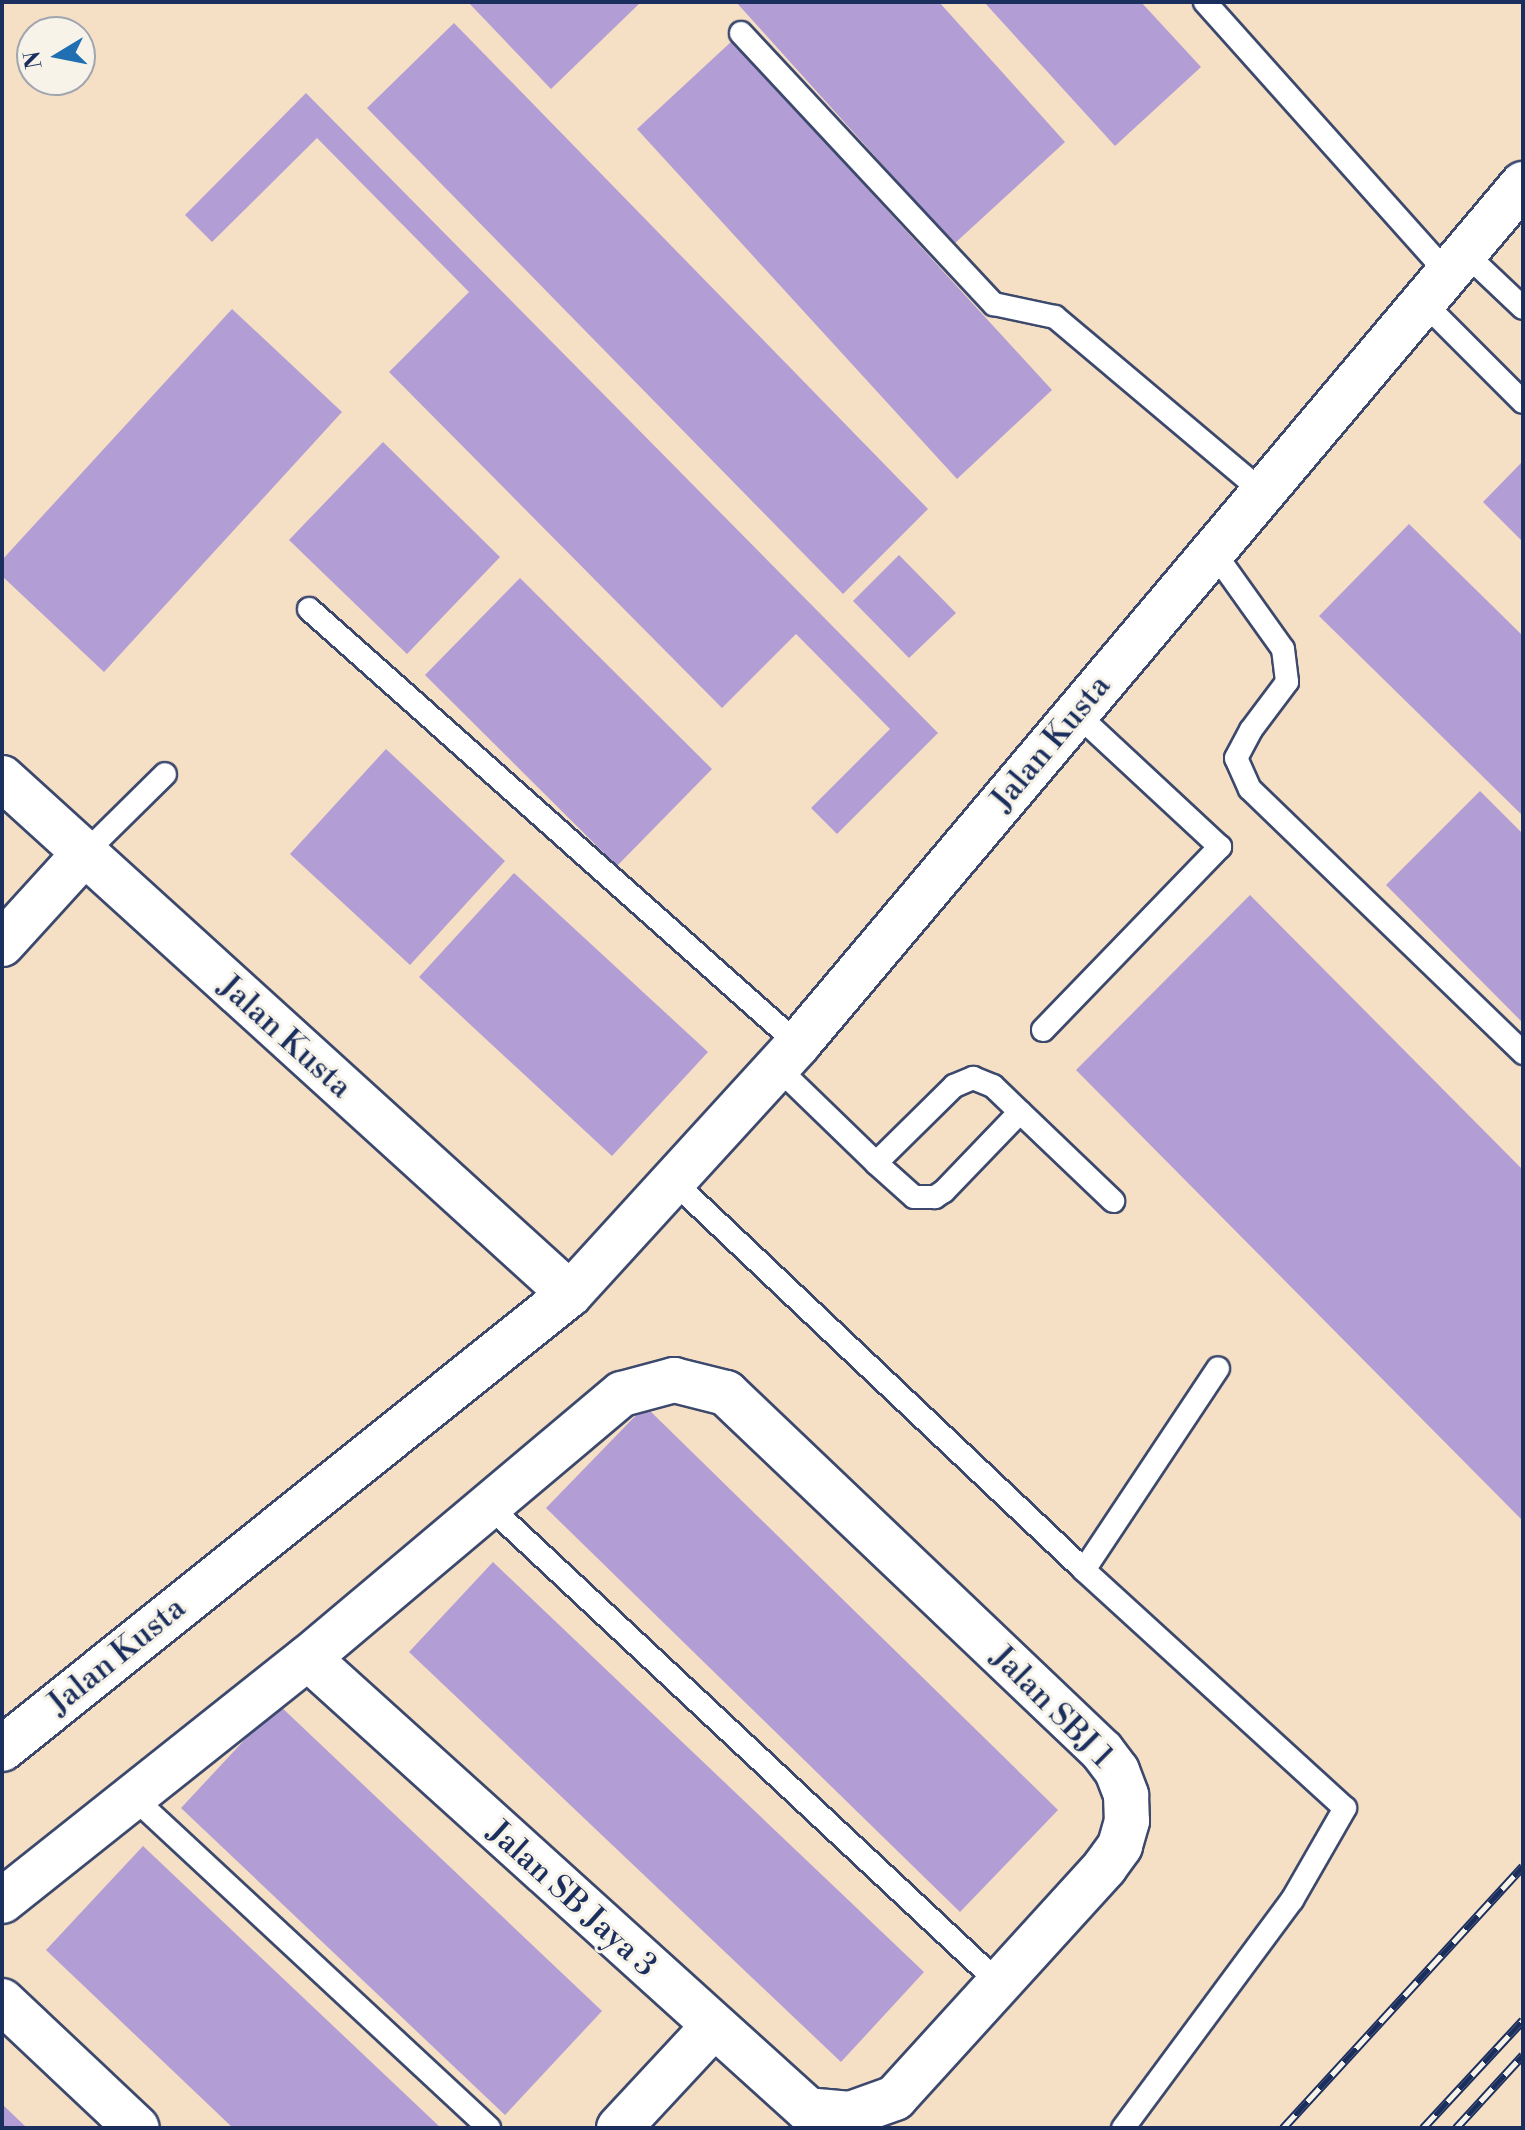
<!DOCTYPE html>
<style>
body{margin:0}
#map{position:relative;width:1525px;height:2130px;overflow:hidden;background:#f5dfc5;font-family:"Libre Bodoni",serif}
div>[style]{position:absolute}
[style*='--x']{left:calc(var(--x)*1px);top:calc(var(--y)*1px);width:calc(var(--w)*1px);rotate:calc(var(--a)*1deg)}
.building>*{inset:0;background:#b29ed4}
.roads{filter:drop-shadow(2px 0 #3c496d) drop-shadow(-2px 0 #3c496d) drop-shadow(0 2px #3c496d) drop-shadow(0 -2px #3c496d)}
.lane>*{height:22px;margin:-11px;padding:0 11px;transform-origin:11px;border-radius:11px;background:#fff}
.street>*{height:44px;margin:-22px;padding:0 22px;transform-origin:22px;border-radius:22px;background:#fff}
.secondary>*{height:44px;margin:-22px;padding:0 22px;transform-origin:22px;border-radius:22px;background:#fff}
.rail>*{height:9px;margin-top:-4.5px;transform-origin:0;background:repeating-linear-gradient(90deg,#f7f3e8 0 18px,#1b2f5e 0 36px);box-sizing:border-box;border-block:2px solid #1b2f5e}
span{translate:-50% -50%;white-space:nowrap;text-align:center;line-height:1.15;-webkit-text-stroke:6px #f7f3e8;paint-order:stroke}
.street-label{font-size:32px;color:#1b2f5e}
.frame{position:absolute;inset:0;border:4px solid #1b2f5e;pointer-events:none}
.north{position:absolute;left:16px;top:16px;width:80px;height:80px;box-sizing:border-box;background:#f7f3e8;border:2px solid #9fa5b1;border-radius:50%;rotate:260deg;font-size:22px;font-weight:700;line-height:32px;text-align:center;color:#1b2f5e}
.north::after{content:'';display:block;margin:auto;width:28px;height:36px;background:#1f6fb2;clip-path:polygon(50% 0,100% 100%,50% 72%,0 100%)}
</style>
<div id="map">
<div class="building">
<i style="clip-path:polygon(468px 2px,641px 2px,551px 89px)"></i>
<i style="clip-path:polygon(736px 2px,939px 2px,1065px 142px,954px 244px)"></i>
<i style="clip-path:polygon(984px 2px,1141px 2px,1201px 67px,1115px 146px)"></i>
<i style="clip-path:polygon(454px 23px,928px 509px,843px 594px,367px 108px)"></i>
<i style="clip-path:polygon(732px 41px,1052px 390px,957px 479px,637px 129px)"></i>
<i style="clip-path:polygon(306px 93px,938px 733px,837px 834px,811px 808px,890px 729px,796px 634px,722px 708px,389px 372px,469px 292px,317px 138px,212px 242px,185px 215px)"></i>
<i style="clip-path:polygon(232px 309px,342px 412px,104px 672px,2px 576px,2px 560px)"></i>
<i style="clip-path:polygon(383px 442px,500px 557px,407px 654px,289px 540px)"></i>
<i style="clip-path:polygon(1523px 461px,1523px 542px,1483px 502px)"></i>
<i style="clip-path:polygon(1409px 524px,1523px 636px,1523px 816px,1319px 616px)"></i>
<i style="clip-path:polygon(899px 555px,956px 613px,909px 658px,853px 601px)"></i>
<i style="clip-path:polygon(520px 578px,712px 769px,617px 866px,425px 675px)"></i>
<i style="clip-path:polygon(386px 749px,505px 861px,410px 965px,290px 854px)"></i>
<i style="clip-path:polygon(1480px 791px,1523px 834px,1523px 1023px,1386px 885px)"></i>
<i style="clip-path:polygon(514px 873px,708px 1052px,612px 1156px,419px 977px)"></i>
<i style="clip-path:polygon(1250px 895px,1523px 1170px,1523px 1521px,1076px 1070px)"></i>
<i style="clip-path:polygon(645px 1406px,1058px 1810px,960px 1912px,546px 1508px)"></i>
<i style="clip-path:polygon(493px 1562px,924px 1972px,841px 2062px,409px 1652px)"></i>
<i style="clip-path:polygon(278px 1704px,602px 2011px,505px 2115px,181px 1808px)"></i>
<i style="clip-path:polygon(143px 1846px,441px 2128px,233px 2128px,46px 1950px)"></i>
<i style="clip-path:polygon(2px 2104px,27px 2128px,2px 2128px)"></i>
</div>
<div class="roads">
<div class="lane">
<i style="--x:1205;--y:2;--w:363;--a:48.2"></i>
<i style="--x:741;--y:33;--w:371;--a:47"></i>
<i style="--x:994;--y:304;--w:62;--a:12"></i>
<i style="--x:1055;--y:317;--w:272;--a:40.1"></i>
<i style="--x:1465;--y:253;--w:80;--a:43.5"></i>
<i style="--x:1423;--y:302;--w:141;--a:45"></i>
<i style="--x:1213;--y:551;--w:120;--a:54.5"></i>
<i style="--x:1283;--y:649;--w:33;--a:83"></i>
<i style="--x:1287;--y:682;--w:60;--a:126.9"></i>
<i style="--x:1251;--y:730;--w:32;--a:118"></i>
<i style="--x:1236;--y:758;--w:34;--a:66"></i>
<i style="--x:1250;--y:789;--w:380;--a:44"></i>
<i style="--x:309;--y:609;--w:654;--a:41.66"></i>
<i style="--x:83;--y:855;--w:115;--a:-44.6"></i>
<i style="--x:1043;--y:1030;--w:255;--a:-46"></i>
<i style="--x:1220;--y:847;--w:197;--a:-137.1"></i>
<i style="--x:777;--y:1067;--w:138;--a:44.1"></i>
<i style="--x:973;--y:1078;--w:22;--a:22"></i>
<i style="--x:993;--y:1086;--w:37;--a:44"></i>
<i style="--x:1020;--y:1112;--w:110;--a:133.9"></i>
<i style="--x:944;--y:1191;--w:11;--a:146"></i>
<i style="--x:935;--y:1197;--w:21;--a:180"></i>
<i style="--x:914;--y:1197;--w:51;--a:-138.2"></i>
<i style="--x:876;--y:1163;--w:110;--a:-44.6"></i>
<i style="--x:954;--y:1086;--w:21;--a:-23"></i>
<i style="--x:1020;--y:1112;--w:129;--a:43.7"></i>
<i style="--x:673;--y:1181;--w:566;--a:43.42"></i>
<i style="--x:1084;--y:1570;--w:242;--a:-56.4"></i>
<i style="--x:489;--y:1506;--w:698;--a:43.09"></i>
<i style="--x:1084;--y:1570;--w:353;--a:42.4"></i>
<i style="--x:1345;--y:1808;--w:106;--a:119.9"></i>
<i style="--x:1292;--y:1900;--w:284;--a:126.5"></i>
<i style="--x:133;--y:1797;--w:486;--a:42.9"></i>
</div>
<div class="street">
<i style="--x:2;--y:944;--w:120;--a:-47.7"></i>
<i style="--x:2;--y:1901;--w:391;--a:-38.5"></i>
<i style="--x:308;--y:1658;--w:410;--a:-40.1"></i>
<i style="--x:622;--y:1394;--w:54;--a:-15.1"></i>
<i style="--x:674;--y:1380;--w:54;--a:14"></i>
<i style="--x:726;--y:1393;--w:519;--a:43.6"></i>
<i style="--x:1102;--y:1751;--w:25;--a:53"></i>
<i style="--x:1117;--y:1771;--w:26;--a:69"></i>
<i style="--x:1126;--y:1795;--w:26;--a:88"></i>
<i style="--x:1127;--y:1821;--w:26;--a:106"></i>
<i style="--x:1120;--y:1846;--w:26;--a:126"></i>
<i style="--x:1105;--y:1867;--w:312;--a:132.3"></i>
<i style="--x:895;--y:2098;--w:48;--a:160.4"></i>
<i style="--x:850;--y:2114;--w:42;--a:-174.6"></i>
<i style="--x:808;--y:2110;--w:674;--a:-137.89"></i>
<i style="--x:2;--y:2001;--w:185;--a:43.3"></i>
<i style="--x:619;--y:2128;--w:138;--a:-47.1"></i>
</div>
<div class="secondary">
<i style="--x:2;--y:778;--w:767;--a:42.25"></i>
<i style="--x:2;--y:1749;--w:728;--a:-38.7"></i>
<i style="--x:570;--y:1294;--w:338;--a:-47.6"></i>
<i style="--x:798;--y:1044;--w:1125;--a:-49.87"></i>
</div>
</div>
<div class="rail">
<i style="--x:1283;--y:2128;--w:355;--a:-47.5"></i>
<i style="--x:1423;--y:2128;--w:147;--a:-47.2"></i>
<i style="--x:1456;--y:2128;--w:99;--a:-47.5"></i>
</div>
<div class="street-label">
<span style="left:1051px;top:743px;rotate:-50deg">Jalan Kusta</span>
<span style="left:285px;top:1037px;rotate:42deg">Jalan Kusta</span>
<span style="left:117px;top:1656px;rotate:-39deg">Jalan Kusta</span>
<span style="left:1052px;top:1707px;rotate:45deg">Jalan SBJ 1</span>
<span style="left:572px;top:1899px;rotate:42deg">Jalan SB Jaya 3</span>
</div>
<div class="frame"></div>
<div class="north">N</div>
</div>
